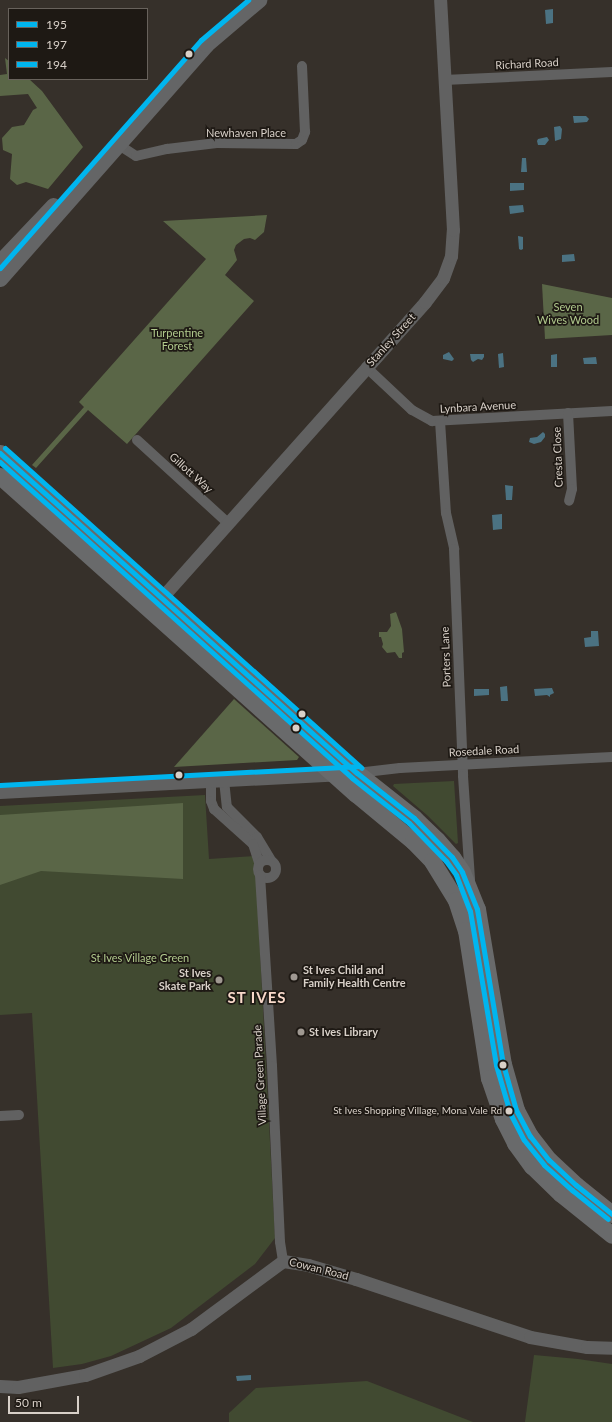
<!DOCTYPE html>
<style>
body{margin:0}
#map{position:relative;width:612px;height:1422px;overflow:hidden;background:#36302a;font-family:Lato,sans-serif}
div>[style]{position:absolute}
[style*='--x']{left:calc(var(--x)*1px);top:calc(var(--y)*1px);width:calc(var(--w)*1px);rotate:calc(var(--a)*1deg)}
.green>*{inset:0;background:#414a31}
.forest>*{inset:0;background:#5a6647}
.water>*{inset:0;background:#4b7282}
.minor>*{height:10px;margin:-5px;padding:0 5px;transform-origin:5px;border-radius:5px;background:#616161}
.minor>.ring{margin:-5px;padding:0;box-sizing:content-box;background:none;border:10px solid #616161;border-radius:50%}
.tertiary>*{height:13px;margin:-6.5px;padding:0 6.5px;transform-origin:6.5px;border-radius:6.5px;background:#616161}
.secondary>*{height:15px;margin:-7.5px;padding:0 7.5px;transform-origin:7.5px;border-radius:7.5px;background:#646566}
.trunk>*{height:17px;margin:-8.5px;padding:0 8.5px;transform-origin:8.5px;border-radius:8.5px;background:#696a6b}
.bus-1>*{height:5px;margin:-2.5px;padding:0 2.5px;transform-origin:2.5px;border-radius:2.5px;background:#00b5ef}
.bus-2>*{height:5px;margin:-2.5px;padding:0 2.5px;transform-origin:2.5px;border-radius:2.5px;background:#00b5ef}
.bus-3>*{height:5px;margin:-2.5px;padding:0 2.5px;transform-origin:2.5px;border-radius:2.5px;background:#00b5ef}
.dots>*{width:11px;height:11px;translate:-50% -50%;box-sizing:border-box;border:2px solid #1e1914;border-radius:50%}
span{translate:-50% -50%;white-space:nowrap;text-align:center;line-height:1.15;-webkit-text-stroke:3.5px #1e1914;paint-order:stroke}
.bus-label{font-size:10px;color:#d8d0c8}
.right{translate:-100% -50%;text-align:right}
.street-label{font-size:11px;color:#d8d0c8}
.park-label{font-size:11px;color:#b1ca8d}
.poi-label{font-size:11px;color:#d8d0c8;font-weight:700}
.left{translate:0 -50%;text-align:left}
.district-label{font-size:15px;color:#f8d9ca;font-weight:700;letter-spacing:1px}
.legend{position:absolute;left:8px;top:8px;width:140px;height:72px;box-sizing:border-box;background:#1e1914;border:1px solid #68625c;margin:0;padding:5px 7px;list-style:none;font-size:12px;color:#d8d0c8}
.legend li{display:flex;align-items:center;gap:8px;height:20px}
.legend b{width:20px;border:1px solid #68625c}
.scale{position:absolute;left:8px;top:1396px;width:71px;height:18px;box-sizing:border-box;border:2px solid #d8d0c8;border-top:0;padding-left:5px;font-size:12px;line-height:14px;white-space:nowrap;color:#d8d0c8;-webkit-text-stroke:3px #1e1914;paint-order:stroke}
</style>
<div id="map">
<div class="green">
<i style="clip-path:polygon(454px 781px,458px 843px,456px 844px,428px 816px,393px 786px,394px 784px)"></i>
<i style="clip-path:polygon(205px 795px,209px 859px,255px 856px,275px 1238px,255px 1264px,171px 1328px,111px 1356px,82px 1364px,53px 1368px,32px 1013px,0 1015px,0 806px)"></i>
<i style="clip-path:polygon(534px 1355px,578px 1359px,612px 1364px,612px 1422px,525px 1422px)"></i>
<i style="clip-path:polygon(367px 1381px,473px 1422px,229px 1422px,229px 1413px,256px 1388px)"></i>
</div>
<div class="forest">
<i style="clip-path:polygon(5px 58px,9px 61px,9px 79px,29px 79px,42px 91px,83px 147px,48px 189px,26px 182px,17px 185px,10px 179px,12px 154px,3px 150px,2px 138px,12px 127px,24px 125px,33px 110px,37px 108px,28px 94px,0 96px,0 75px,7px 74px)"></i>
<i style="clip-path:polygon(267px 215px,264px 232px,255px 240px,250px 238px,244px 239px,236px 245px,234px 250px,237px 260px,225px 275px,254px 301px,127px 444px,88px 410px,36px 468px,32px 465px,84px 407px,79px 402px,206px 259px,163px 221px)"></i>
<i style="clip-path:polygon(542px 284px,612px 298px,612px 335px,545px 339px)"></i>
<i style="clip-path:polygon(396px 612px,402px 629px,404px 652px,402px 653px,402px 658px,399px 658px,395px 652px,387px 653px,382px 647px,383px 644px,381px 637px,379px 637px,379px 632px,387px 632px,391px 626px,390px 614px)"></i>
<i style="clip-path:polygon(234px 699px,299px 757px,297px 760px,174px 767px)"></i>
<i style="clip-path:polygon(183px 803px,183px 879px,41px 871px,0 885px,0 815px)"></i>
</div>
<div class="water">
<i style="clip-path:polygon(553px 9px,553px 23px,546px 24px,545px 10px)"></i>
<i style="clip-path:polygon(573px 116px,586px 116px,589px 119px,587px 122px,574px 123px)"></i>
<i style="clip-path:polygon(560px 126px,562px 129px,561px 139px,555px 141px,554px 127px)"></i>
<i style="clip-path:polygon(547px 137px,549px 140px,545px 145px,538px 145px,537px 141px,538px 139px)"></i>
<i style="clip-path:polygon(522px 158px,526px 158px,527px 172px,521px 172px)"></i>
<i style="clip-path:polygon(510px 183px,524px 183px,524px 190px,510px 191px)"></i>
<i style="clip-path:polygon(523px 205px,524px 212px,510px 214px,509px 206px)"></i>
<i style="clip-path:polygon(518px 236px,523px 237px,523px 249px,521px 250px,519px 249px)"></i>
<i style="clip-path:polygon(574px 254px,575px 261px,562px 262px,562px 255px)"></i>
<i style="clip-path:polygon(449px 352px,454px 359px,452px 361px,443px 359px,443px 355px)"></i>
<i style="clip-path:polygon(503px 353px,504px 367px,499px 368px,498px 354px)"></i>
<i style="clip-path:polygon(470px 354px,484px 354px,484px 357px,482px 360px,478px 359px,473px 362px,471px 360px)"></i>
<i style="clip-path:polygon(557px 354px,557px 367px,551px 367px,551px 355px)"></i>
<i style="clip-path:polygon(596px 357px,597px 364px,584px 364px,583px 358px)"></i>
<i style="clip-path:polygon(543px 432px,545px 434px,545px 437px,541px 442px,534px 444px,529px 442px,530px 438px,537px 437px)"></i>
<i style="clip-path:polygon(505px 485px,513px 486px,512px 500px,506px 500px)"></i>
<i style="clip-path:polygon(502px 514px,502px 529px,493px 530px,492px 515px)"></i>
<i style="clip-path:polygon(591px 631px,598px 631px,599px 646px,585px 647px,584px 638px,591px 637px)"></i>
<i style="clip-path:polygon(507px 686px,508px 701px,501px 701px,500px 687px)"></i>
<i style="clip-path:polygon(552px 688px,554px 693px,550px 695px,550px 697px,547px 695px,535px 696px,534px 689px)"></i>
<i style="clip-path:polygon(474px 689px,489px 689px,489px 695px,474px 696px)"></i>
<i style="clip-path:polygon(251px 1375px,251px 1380px,237px 1381px,236px 1376px)"></i>
</div>
<div class="minor">
<i style="--x:444;--y:80;--w:168;--a:-2.7"></i>
<i style="--x:119;--y:145;--w:20;--a:33"></i>
<i style="--x:136;--y:156;--w:32;--a:-13"></i>
<i style="--x:167;--y:149;--w:50;--a:-6.8"></i>
<i style="--x:217;--y:143;--w:79;--a:0.7"></i>
<i style="--x:296;--y:144;--w:7;--a:-34"></i>
<i style="--x:302;--y:140;--w:9;--a:-69"></i>
<i style="--x:305;--y:132;--w:66;--a:-92.6"></i>
<i style="--x:366;--y:367;--w:63;--a:43.1"></i>
<i style="--x:412;--y:410;--w:23;--a:29"></i>
<i style="--x:432;--y:421;--w:180;--a:-3.2"></i>
<i style="--x:568;--y:413;--w:76;--a:87"></i>
<i style="--x:572;--y:489;--w:12;--a:104"></i>
<i style="--x:440;--y:421;--w:92;--a:86.3"></i>
<i style="--x:446;--y:513;--w:37;--a:77"></i>
<i style="--x:454;--y:549;--w:227;--a:87.7"></i>
<i style="--x:463;--y:776;--w:104;--a:86.1"></i>
<i style="--x:137;--y:440;--w:123;--a:42.4"></i>
<i style="--x:357;--y:773;--w:43;--a:-6.6"></i>
<i style="--x:400;--y:768;--w:212;--a:-3"></i>
<i style="--x:224;--y:780;--w:27;--a:84"></i>
<i style="--x:227;--y:807;--w:42;--a:45"></i>
<i style="--x:257;--y:837;--w:27;--a:59"></i>
<i style="--x:211;--y:781;--w:20;--a:90"></i>
<i style="--x:211;--y:801;--w:9;--a:69"></i>
<i style="--x:214;--y:809;--w:52;--a:41.9"></i>
<i style="--x:253;--y:844;--w:20;--a:72"></i>
<i class="ring" style="left:258px;top:860px;width:8px;height:8px"></i>
<i style="--x:260;--y:875;--w:191;--a:86.4"></i>
<i style="--x:272;--y:1066;--w:176;--a:87.4"></i>
<i style="--x:280;--y:1242;--w:19;--a:81"></i>
<i style="--x:0;--y:1116;--w:19;--a:-3"></i>
</div>
<div class="tertiary">
<i style="--x:156;--y:604;--w:404;--a:-48.3"></i>
<i style="--x:425;--y:302;--w:30;--a:-53"></i>
<i style="--x:443;--y:278;--w:23;--a:-70"></i>
<i style="--x:451;--y:256;--w:26;--a:-86"></i>
<i style="--x:453;--y:230;--w:230;--a:-93.2"></i>
<i style="--x:0;--y:792;--w:339;--a:-3"></i>
<i style="--x:0;--y:1386;--w:18;--a:3"></i>
<i style="--x:18;--y:1387;--w:68;--a:-10.2"></i>
<i style="--x:85;--y:1375;--w:57;--a:-19.4"></i>
<i style="--x:139;--y:1356;--w:59;--a:-27.4"></i>
<i style="--x:191;--y:1329;--w:114;--a:-36.5"></i>
<i style="--x:283;--y:1261;--w:25;--a:9"></i>
<i style="--x:308;--y:1265;--w:50;--a:16.3"></i>
<i style="--x:356;--y:1279;--w:183;--a:18.4"></i>
<i style="--x:530;--y:1337;--w:58;--a:10"></i>
<i style="--x:587;--y:1347;--w:25;--a:2"></i>
</div>
<div class="secondary">
<i style="--x:0;--y:261;--w:77;--a:-46.6"></i>
<i style="--x:0;--y:279;--w:312;--a:-48.6"></i>
<i style="--x:206;--y:45;--w:70;--a:-40.3"></i>
</div>
<div class="trunk">
<i style="--x:0;--y:453;--w:479;--a:41.9"></i>
<i style="--x:357;--y:773;--w:73;--a:38.3"></i>
<i style="--x:414;--y:818;--w:32;--a:44"></i>
<i style="--x:437;--y:840;--w:23;--a:49"></i>
<i style="--x:452;--y:857;--w:18;--a:56"></i>
<i style="--x:462;--y:872;--w:40;--a:68"></i>
<i style="--x:477;--y:909;--w:157;--a:80.5"></i>
<i style="--x:503;--y:1064;--w:48;--a:74.2"></i>
<i style="--x:516;--y:1110;--w:30;--a:62"></i>
<i style="--x:530;--y:1136;--w:31;--a:52"></i>
<i style="--x:549;--y:1160;--w:37;--a:43"></i>
<i style="--x:576;--y:1185;--w:46;--a:38.9"></i>
<i style="--x:0;--y:476;--w:477;--a:41.8"></i>
<i style="--x:356;--y:794;--w:74;--a:39.5"></i>
<i style="--x:413;--y:841;--w:28;--a:46"></i>
<i style="--x:432;--y:861;--w:46;--a:58.4"></i>
<i style="--x:456;--y:900;--w:32;--a:72"></i>
<i style="--x:466;--y:930;--w:150;--a:81.2"></i>
<i style="--x:489;--y:1078;--w:43;--a:71.1"></i>
<i style="--x:503;--y:1119;--w:27;--a:63"></i>
<i style="--x:515;--y:1143;--w:29;--a:54"></i>
<i style="--x:532;--y:1166;--w:40;--a:44"></i>
<i style="--x:561;--y:1194;--w:65;--a:38.8"></i>
</div>
<div class="bus-1">
<i style="--x:0;--y:453;--w:479;--a:41.9"></i>
<i style="--x:357;--y:773;--w:73;--a:38.3"></i>
<i style="--x:414;--y:818;--w:54;--a:45.7"></i>
<i style="--x:452;--y:857;--w:18;--a:56"></i>
<i style="--x:462;--y:872;--w:40;--a:68"></i>
<i style="--x:477;--y:909;--w:157;--a:80.5"></i>
<i style="--x:503;--y:1064;--w:48;--a:74.2"></i>
<i style="--x:516;--y:1110;--w:30;--a:62"></i>
<i style="--x:530;--y:1136;--w:31;--a:52"></i>
<i style="--x:549;--y:1160;--w:37;--a:43"></i>
<i style="--x:576;--y:1185;--w:46;--a:38.9"></i>
</div>
<div class="bus-2">
<i style="--x:0;--y:462;--w:473;--a:41.9"></i>
<i style="--x:352;--y:778;--w:73;--a:38.3"></i>
<i style="--x:409;--y:823;--w:53;--a:45.8"></i>
<i style="--x:446;--y:861;--w:17;--a:54"></i>
<i style="--x:456;--y:875;--w:39;--a:69"></i>
<i style="--x:470;--y:911;--w:156;--a:80.4"></i>
<i style="--x:496;--y:1065;--w:50;--a:73.7"></i>
<i style="--x:510;--y:1113;--w:30;--a:63"></i>
<i style="--x:524;--y:1140;--w:32;--a:51"></i>
<i style="--x:544;--y:1165;--w:38;--a:42"></i>
<i style="--x:572;--y:1190;--w:46;--a:38.9"></i>
</div>
<div class="bus-3">
<i style="--x:0;--y:268;--w:304;--a:-48.6"></i>
<i style="--x:201;--y:40;--w:62;--a:-40.4"></i>
<i style="--x:5;--y:448;--w:479;--a:41.9"></i>
<i style="--x:0;--y:785;--w:358;--a:-3"></i>
</div>
<div class="dots">
<i style="left:189px;top:54px;background:#d8d0c8"></i>
<i style="left:302px;top:714px;background:#d8d0c8"></i>
<i style="left:296px;top:728px;background:#d8d0c8"></i>
<i style="left:179px;top:775px;background:#d8d0c8"></i>
<i style="left:294px;top:977px;background:#9f9891"></i>
<i style="left:219px;top:980px;background:#9f9891"></i>
<i style="left:301px;top:1032px;background:#9f9891"></i>
<i style="left:503px;top:1065px;background:#d8d0c8"></i>
<i style="left:509px;top:1111px;background:#d8d0c8"></i>
</div>
<div class="bus-label">
<span class="right" style="left:502px;top:1111px">St Ives Shopping Village, Mona Vale Rd</span>
</div>
<div class="street-label">
<span style="left:527px;top:64px;rotate:-3deg">Richard Road</span>
<span style="left:246px;top:133px">Newhaven Place</span>
<span style="left:391px;top:340px;rotate:-48deg">Stanley Street</span>
<span style="left:478px;top:407px;rotate:-3deg">Lynbara Avenue</span>
<span style="left:558px;top:457px;rotate:-92deg">Cresta Close</span>
<span style="left:191px;top:473px;rotate:42deg">Gillott Way</span>
<span style="left:446px;top:657px;rotate:-92deg">Porters Lane</span>
<span style="left:484px;top:751px;rotate:-3deg">Rosedale Road</span>
<span style="left:260px;top:1075px;rotate:-93deg">Village Green Parade</span>
<span style="left:319px;top:1269px;rotate:14deg">Cowan Road</span>
</div>
<div class="park-label">
<span style="left:568px;top:314px">Seven<br>Wives Wood</span>
<span style="left:177px;top:340px">Turpentine<br>Forest</span>
<span style="left:140px;top:958px">St Ives Village Green</span>
</div>
<div class="poi-label">
<span class="left" style="left:303px;top:977px">St Ives Child and<br>Family Health Centre</span>
<span class="right" style="left:211px;top:980px">St Ives<br>Skate Park</span>
<span class="left" style="left:309px;top:1032px">St Ives Library</span>
</div>
<div class="district-label">
<span style="left:257px;top:998px">ST IVES</span>
</div>
<ul class="legend">
<li><b style="height:5px;background:#00b5ef"></b>195</li>
<li><b style="height:5px;background:#00b5ef"></b>197</li>
<li><b style="height:5px;background:#00b5ef"></b>194</li>
</ul>
<div class="scale">50 m</div>
</div>
